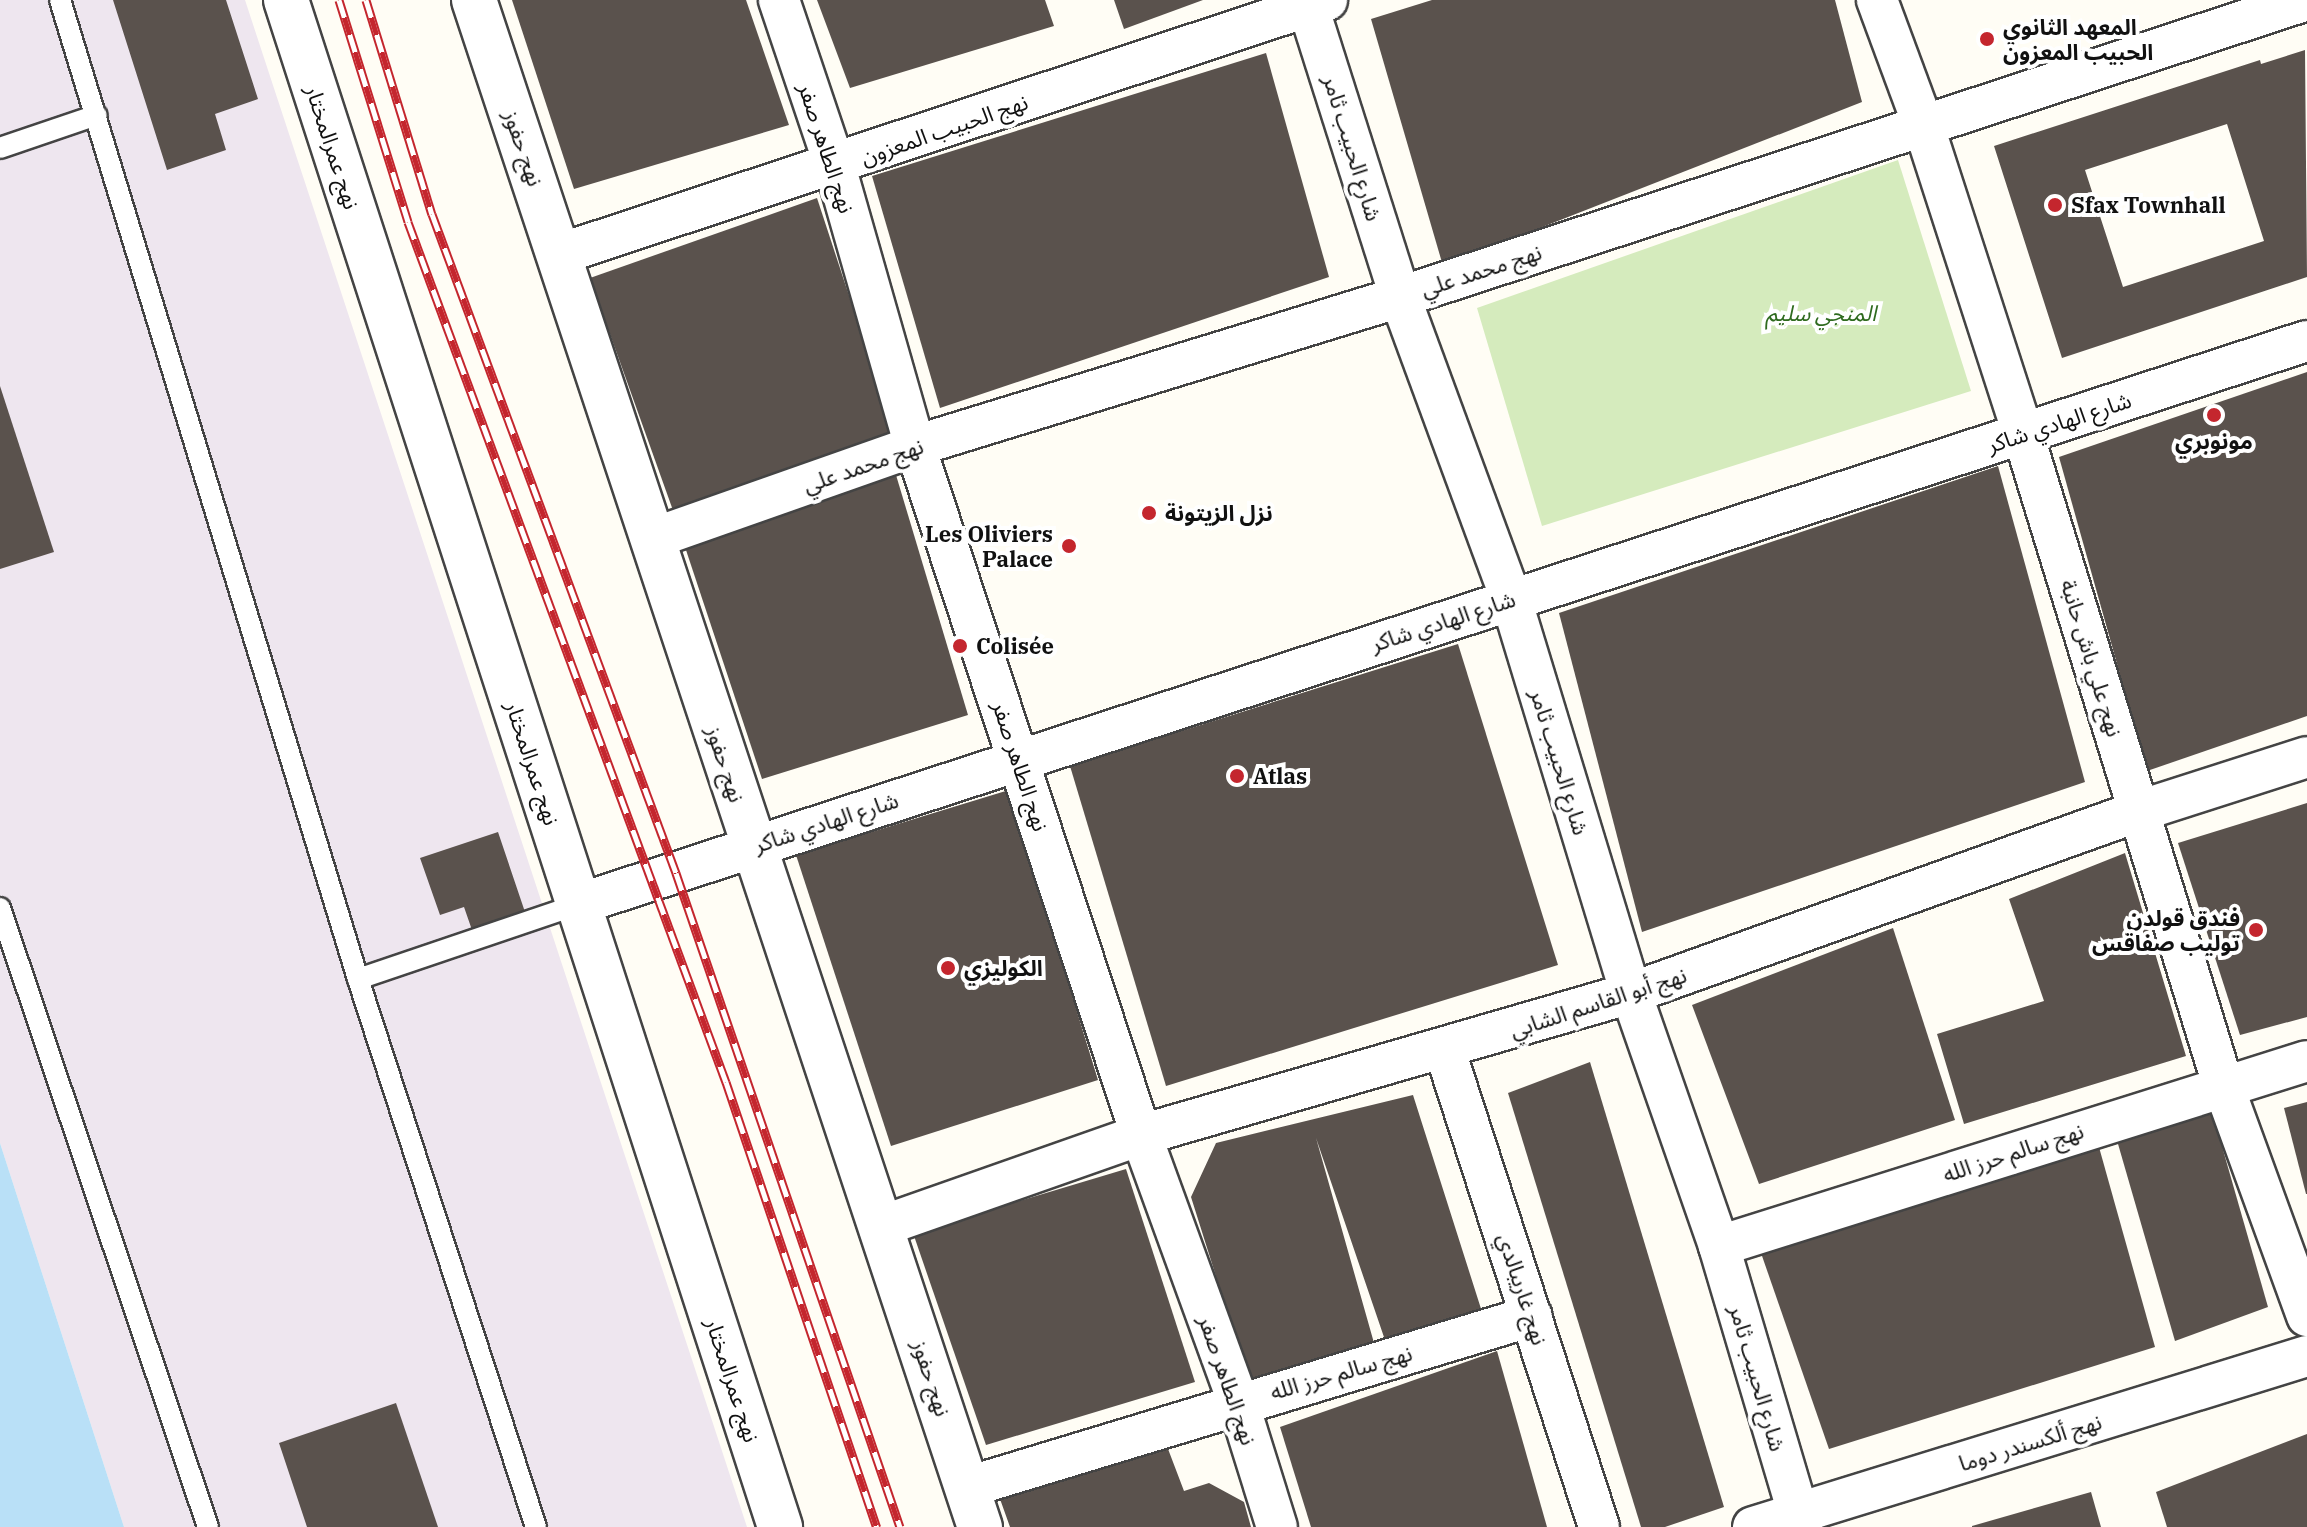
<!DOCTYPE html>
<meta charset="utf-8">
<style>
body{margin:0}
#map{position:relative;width:2307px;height:1527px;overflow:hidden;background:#fffdf5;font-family:"IBM Plex Serif","Noto Sans Arabic",serif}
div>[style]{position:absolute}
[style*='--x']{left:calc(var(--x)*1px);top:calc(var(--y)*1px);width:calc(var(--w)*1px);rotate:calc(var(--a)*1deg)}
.industrial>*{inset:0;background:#eee6ef}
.green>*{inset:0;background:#d5ebbd}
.water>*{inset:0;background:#b9e0f7}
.building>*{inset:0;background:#5a524d}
.roads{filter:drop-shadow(2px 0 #444) drop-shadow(-2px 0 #444) drop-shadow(0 2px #444) drop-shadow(0 -2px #444)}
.service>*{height:20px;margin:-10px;padding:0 10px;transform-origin:10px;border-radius:10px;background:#fff}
.minor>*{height:40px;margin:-20px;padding:0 20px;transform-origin:20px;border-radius:20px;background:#fff}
.tertiary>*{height:44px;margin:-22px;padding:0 22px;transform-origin:22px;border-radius:22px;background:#fff}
.rail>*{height:9px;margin-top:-4.5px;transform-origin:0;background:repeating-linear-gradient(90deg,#fff 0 18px,#c4262e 0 36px);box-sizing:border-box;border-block:2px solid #c4262e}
.dots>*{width:22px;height:22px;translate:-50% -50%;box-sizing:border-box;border:4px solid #fff;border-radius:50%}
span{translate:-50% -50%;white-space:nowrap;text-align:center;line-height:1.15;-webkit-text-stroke:8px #fff;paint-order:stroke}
.poi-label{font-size:22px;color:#111;font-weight:700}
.left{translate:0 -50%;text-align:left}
.right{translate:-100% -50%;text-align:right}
.street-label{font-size:22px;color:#111}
.park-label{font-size:22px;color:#2f6b1f;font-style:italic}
</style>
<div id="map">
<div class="industrial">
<i style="clip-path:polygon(0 0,245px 0,747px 1527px,124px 1527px,0 1143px)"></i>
</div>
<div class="green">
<i style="clip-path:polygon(1898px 160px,1971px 391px,1542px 526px,1477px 308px)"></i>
</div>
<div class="water">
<i style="clip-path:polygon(0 1143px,124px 1527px,0 1527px)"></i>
</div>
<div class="building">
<i style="clip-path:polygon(113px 0,226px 0,258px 99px,215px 114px,226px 150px,167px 170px)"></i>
<i style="clip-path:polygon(512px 0,746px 0,789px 125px,574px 189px)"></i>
<i style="clip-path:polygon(817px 0,1045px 0,1054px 26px,850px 88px)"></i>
<i style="clip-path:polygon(1114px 0,1203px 0,1124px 29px)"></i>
<i style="clip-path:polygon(1432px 0,1835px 0,1862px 102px,1443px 266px,1371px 19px)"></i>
<i style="clip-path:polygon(evenodd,2305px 50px,2307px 277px,2062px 358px,1994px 146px,2260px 60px,2261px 64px,2305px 50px,2227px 124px,2264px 241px,2123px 287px,2085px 170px,2227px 124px)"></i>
<i style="clip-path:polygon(1266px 53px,1329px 277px,940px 408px,872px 176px)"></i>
<i style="clip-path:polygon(817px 198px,895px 436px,675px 516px,590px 278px)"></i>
<i style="clip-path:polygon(2307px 372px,2307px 716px,2147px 771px,2059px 457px)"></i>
<i style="clip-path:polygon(0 386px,54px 552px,0 569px)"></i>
<i style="clip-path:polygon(1998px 466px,2085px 782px,1642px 932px,1559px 613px)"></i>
<i style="clip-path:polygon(896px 475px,968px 715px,762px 779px,685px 547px)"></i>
<i style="clip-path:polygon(1458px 644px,1558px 965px,1166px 1086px,1070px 766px)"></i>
<i style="clip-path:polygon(1009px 790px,1098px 1080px,891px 1146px,796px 855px)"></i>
<i style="clip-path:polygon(2307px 803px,2307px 1017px,2240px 1035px,2178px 843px)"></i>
<i style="clip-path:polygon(498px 832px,526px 915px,473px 933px,464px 907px,440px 915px,420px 858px)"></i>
<i style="clip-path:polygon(2125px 853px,2186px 1056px,1964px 1124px,1937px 1034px,2044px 1001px,2009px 899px)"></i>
<i style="clip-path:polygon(1893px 928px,1955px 1120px,1759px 1184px,1692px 1005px)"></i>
<i style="clip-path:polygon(1590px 1062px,1724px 1507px,1665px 1527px,1641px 1527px,1508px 1093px)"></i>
<i style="clip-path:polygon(1413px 1095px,1483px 1315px,1386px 1343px,1316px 1138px,1376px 1350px,1249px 1381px,1191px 1197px,1216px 1143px)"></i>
<i style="clip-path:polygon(2307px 1102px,2307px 1194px,2306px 1194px,2284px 1108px)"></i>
<i style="clip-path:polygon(2211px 1108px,2268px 1307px,2175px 1341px,2116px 1137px)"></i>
<i style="clip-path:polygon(2097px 1140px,2155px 1347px,1829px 1449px,1761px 1253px)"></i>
<i style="clip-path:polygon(1126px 1169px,1195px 1382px,986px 1445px,913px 1233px)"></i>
<i style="clip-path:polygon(1497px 1351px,1547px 1527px,1311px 1527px,1280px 1427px)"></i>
<i style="clip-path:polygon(396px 1403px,438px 1527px,307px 1527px,279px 1443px)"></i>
<i style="clip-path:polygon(2307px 1434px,2307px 1527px,2167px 1527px,2156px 1492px)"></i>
<i style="clip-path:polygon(1165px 1441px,1184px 1491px,1209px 1483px,1244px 1502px,1251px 1527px,1010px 1527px,1000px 1499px)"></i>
<i style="clip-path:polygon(2091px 1492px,2101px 1527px,1972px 1527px,1972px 1526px)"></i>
</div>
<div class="roads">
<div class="service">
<i style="--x:60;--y:0;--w:1023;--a:73.07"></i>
<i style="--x:358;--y:979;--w:576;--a:72.01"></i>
<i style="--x:0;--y:148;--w:102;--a:-18.8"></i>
<i style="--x:0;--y:908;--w:653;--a:71.43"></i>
<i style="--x:358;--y:979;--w:233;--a:-18.7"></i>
</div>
<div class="minor">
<i style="--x:779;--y:0;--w:175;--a:71.4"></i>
<i style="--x:835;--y:166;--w:291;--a:74.1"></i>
<i style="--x:915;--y:446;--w:725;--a:71.84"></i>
<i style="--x:1141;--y:1135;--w:284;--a:70"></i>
<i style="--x:1238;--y:1402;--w:131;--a:72.7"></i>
<i style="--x:1306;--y:0;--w:312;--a:72.4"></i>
<i style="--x:1400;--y:297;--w:322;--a:69.8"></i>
<i style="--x:1511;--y:599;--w:412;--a:73.1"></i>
<i style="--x:1631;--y:993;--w:268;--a:70.8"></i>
<i style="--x:1719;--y:1246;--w:293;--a:73.5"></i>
<i style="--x:1877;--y:0;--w:135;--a:69.7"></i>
<i style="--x:1924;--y:127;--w:323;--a:72.1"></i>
<i style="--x:2023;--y:434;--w:681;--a:72.92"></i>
<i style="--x:2223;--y:1085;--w:246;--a:70"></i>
<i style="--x:560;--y:254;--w:808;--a:-18.32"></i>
<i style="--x:654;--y:538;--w:277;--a:-19.4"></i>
<i style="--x:915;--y:446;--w:507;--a:-17.08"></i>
<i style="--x:1400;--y:297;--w:954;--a:-18.13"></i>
<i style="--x:579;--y:904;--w:1817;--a:-18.05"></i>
<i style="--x:1445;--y:1051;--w:500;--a:72.07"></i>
<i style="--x:882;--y:1226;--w:275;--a:-19.4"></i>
<i style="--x:1141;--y:1135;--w:510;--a:-16.16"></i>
<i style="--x:1631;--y:993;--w:540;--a:-19.71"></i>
<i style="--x:2139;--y:811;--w:176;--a:-17.8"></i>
<i style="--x:1719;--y:1246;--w:616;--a:-17.46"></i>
<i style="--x:968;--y:1487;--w:589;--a:-16.87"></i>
<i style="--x:1753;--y:1527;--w:580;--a:-17.15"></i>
</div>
<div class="tertiary">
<i style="--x:286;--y:0;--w:1605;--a:72.07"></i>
<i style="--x:474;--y:0;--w:1609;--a:71.67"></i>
</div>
</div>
<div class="rail">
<i style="--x:339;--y:0;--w:232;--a:72.7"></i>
<i style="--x:408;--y:222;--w:917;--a:69.71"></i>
<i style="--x:726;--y:1082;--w:470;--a:71.3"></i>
<i style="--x:366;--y:0;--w:224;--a:72.9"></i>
<i style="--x:432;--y:214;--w:703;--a:69.68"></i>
<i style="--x:676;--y:873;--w:691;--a:71.09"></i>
</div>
<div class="dots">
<i style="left:1987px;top:39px;background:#c4262e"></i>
<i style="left:2055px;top:205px;background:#c4262e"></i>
<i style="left:2214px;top:415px;background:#c4262e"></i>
<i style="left:1149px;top:513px;background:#c4262e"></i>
<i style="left:1069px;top:546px;background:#c4262e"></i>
<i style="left:960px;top:646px;background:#c4262e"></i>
<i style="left:1237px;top:776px;background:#c4262e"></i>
<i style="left:2256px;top:930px;background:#c4262e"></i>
<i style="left:948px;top:968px;background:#c4262e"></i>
</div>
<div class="poi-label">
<span class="left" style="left:2003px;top:39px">المعهد الثانوي<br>الحبيب المعزون</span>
<span class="left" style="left:2071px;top:205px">Sfax Townhall</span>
<span style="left:2214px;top:441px">مونوبري</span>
<span class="left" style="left:1165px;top:513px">نزل الزيتونة</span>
<span class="right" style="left:1053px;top:546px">Les Oliviers<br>Palace</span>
<span class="left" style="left:976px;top:646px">Colisée</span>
<span class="left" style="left:1253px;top:776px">Atlas</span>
<span class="right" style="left:2240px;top:930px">فندق قولدن<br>توليب صفاقس</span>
<span class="left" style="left:964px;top:968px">الكوليزي</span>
</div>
<div class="street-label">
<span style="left:944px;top:129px;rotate:-19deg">نهج الحبيب المعزون</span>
<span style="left:333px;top:147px;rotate:72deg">نهج عمرالمختار</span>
<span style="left:524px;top:148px;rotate:71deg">نهج حفوز</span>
<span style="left:827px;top:148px;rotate:72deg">نهج الطاهر صفر</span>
<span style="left:1353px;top:148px;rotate:73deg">شارع الحبيب ثامر</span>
<span style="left:1481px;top:270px;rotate:-18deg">نهج محمد علي</span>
<span style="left:2059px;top:422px;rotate:-18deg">شارع الهادي شاكر</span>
<span style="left:863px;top:465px;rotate:-19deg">نهج محمد علي</span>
<span style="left:1443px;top:621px;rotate:-18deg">شارع الهادي شاكر</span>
<span style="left:2092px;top:658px;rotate:73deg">نهج علي باش حانبة</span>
<span style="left:1560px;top:762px;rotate:73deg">شارع الحبيب ثامر</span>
<span style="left:533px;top:763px;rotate:72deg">نهج عمرالمختار</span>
<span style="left:726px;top:764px;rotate:72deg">نهج حفوز</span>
<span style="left:1021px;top:766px;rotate:72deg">نهج الطاهر صفر</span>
<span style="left:826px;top:822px;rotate:-18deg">شارع الهادي شاكر</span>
<span style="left:1598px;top:1002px;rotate:-18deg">نهج أبو القاسم الشابي</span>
<span style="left:2013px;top:1152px;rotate:-18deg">نهج سالم حرز الله</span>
<span style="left:1523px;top:1289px;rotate:72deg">نهج غاريبالدي</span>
<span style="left:1341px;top:1372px;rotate:-16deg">نهج سالم حرز الله</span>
<span style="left:932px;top:1378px;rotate:72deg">نهج حفوز</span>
<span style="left:1758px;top:1378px;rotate:74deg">شارع الحبيب ثامر</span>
<span style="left:733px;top:1380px;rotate:72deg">نهج عمرالمختار</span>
<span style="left:1228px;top:1380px;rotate:71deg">نهج الطاهر صفر</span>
<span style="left:2030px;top:1442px;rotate:-17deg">نهج ألكسندر دوما</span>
</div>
<div class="park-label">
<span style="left:1821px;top:313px">المنجي سليم</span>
</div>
</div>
